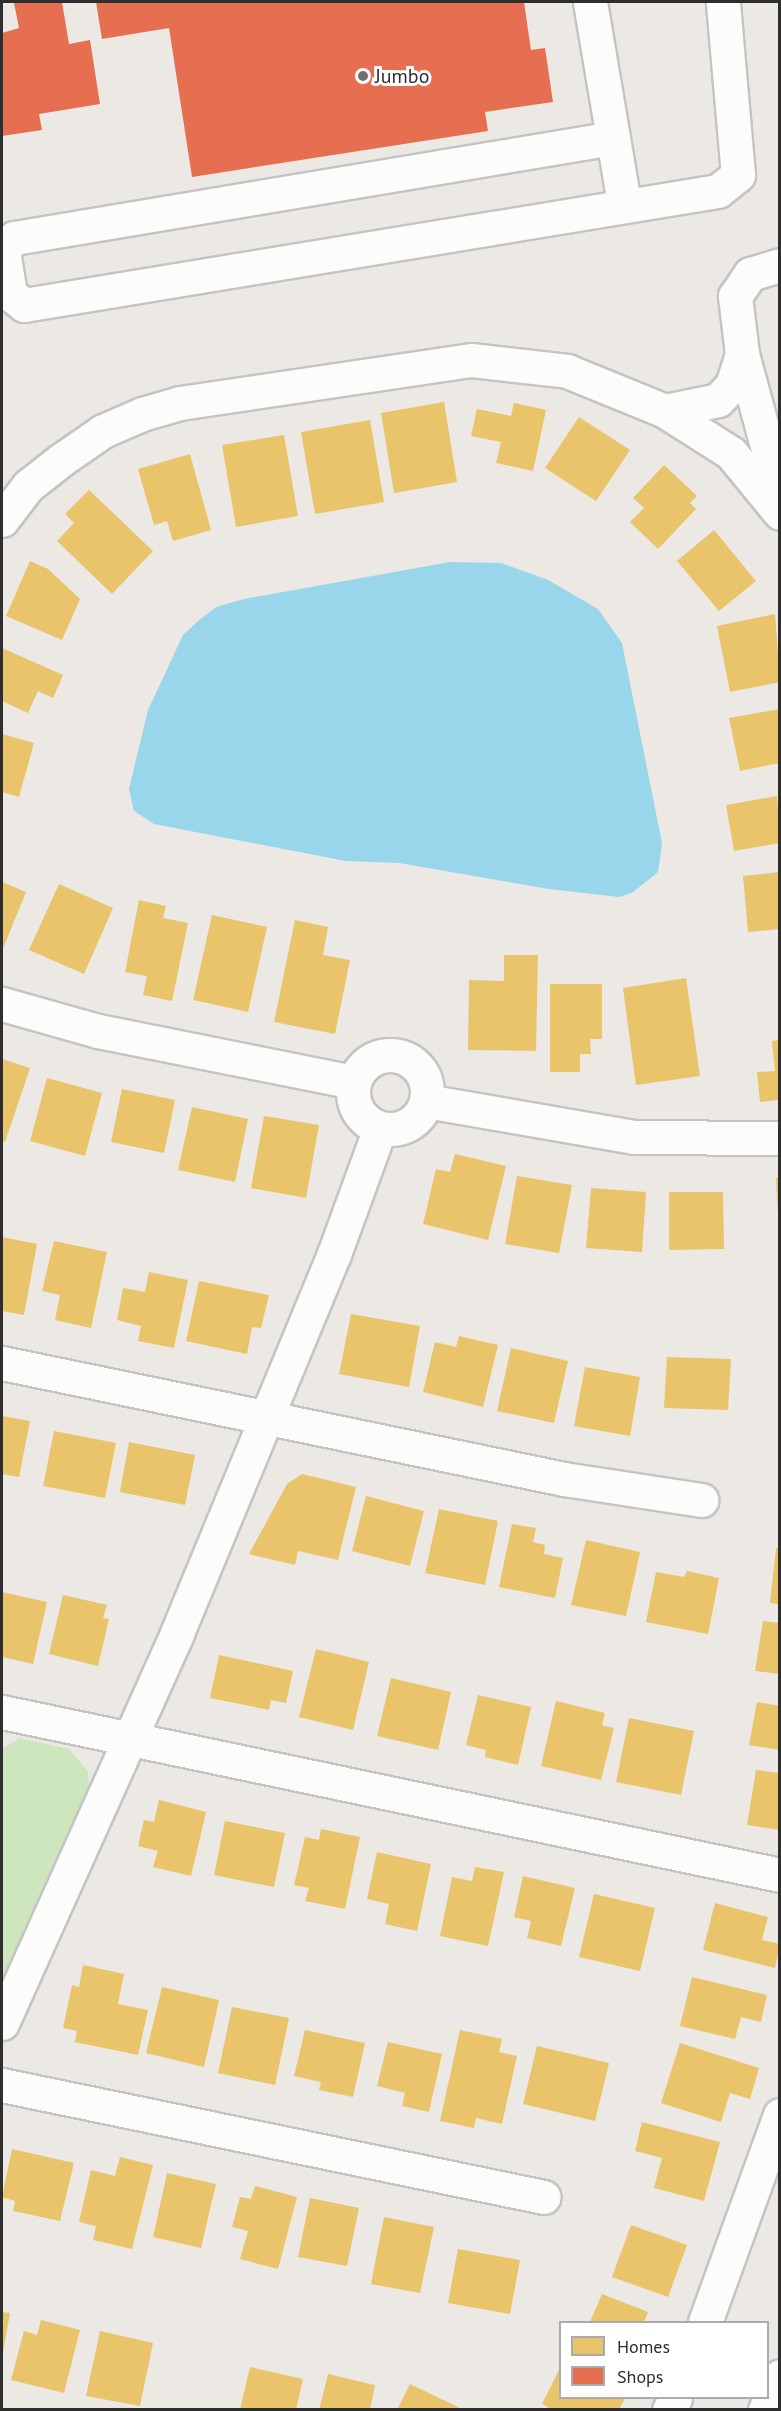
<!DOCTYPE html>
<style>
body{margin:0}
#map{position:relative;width:781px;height:2411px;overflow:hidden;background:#ece8e4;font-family:"PT Sans",sans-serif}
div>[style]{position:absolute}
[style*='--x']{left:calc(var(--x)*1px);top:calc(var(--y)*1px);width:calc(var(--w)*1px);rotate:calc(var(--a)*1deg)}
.green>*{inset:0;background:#cee6be}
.water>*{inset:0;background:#99d6ec}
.homes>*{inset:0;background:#e9c46a}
.shops>*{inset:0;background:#e76f51}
.roads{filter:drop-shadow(2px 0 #c5c4c5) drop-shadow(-2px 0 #c5c4c5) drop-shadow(0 2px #c5c4c5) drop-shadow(0 -2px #c5c4c5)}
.minor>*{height:33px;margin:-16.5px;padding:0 16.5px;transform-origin:16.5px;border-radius:16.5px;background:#fcfcfb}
.minor>.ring{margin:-16.5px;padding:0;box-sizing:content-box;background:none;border:33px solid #fcfcfb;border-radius:50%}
.dots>*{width:16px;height:16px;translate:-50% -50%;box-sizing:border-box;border:3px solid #fff;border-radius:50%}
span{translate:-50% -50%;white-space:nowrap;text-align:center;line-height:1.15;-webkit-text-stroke:6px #fff;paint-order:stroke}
.poi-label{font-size:20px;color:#2e2e2e}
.left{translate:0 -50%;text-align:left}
.frame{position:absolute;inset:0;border:3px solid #2e2e2e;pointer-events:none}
.legend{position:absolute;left:559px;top:2321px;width:210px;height:78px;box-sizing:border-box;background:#fff;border:2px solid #ababab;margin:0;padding:8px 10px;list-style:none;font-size:18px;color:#2e2e2e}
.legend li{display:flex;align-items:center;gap:12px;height:30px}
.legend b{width:30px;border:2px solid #ababab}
</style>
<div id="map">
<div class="green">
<i style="clip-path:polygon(20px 1738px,69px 1749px,88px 1771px,89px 1788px,2px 1987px,2px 1749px)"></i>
</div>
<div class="water">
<i style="clip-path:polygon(450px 562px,501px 563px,548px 580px,598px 609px,622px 643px,662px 843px,658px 872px,632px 893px,619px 897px,549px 889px,399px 863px,346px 861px,154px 824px,134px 811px,129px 789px,148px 710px,183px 635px,198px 621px,216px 607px,244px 599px)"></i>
</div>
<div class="homes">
<i style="clip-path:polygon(444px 402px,457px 482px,394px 493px,381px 413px)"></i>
<i style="clip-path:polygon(514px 403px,546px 410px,533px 471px,496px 463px,501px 442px,471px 436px,477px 409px,511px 416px)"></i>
<i style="clip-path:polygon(579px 417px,630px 450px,596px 501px,545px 468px)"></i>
<i style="clip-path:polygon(370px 420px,384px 502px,315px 514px,301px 432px)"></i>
<i style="clip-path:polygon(284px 435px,298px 516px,236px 527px,222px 445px)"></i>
<i style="clip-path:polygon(190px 454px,211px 530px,173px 541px,167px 521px,154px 525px,138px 469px)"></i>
<i style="clip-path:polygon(664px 465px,697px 496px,690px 503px,696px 509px,658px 549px,630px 522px,644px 508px,633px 498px)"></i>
<i style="clip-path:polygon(89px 490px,153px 551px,112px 594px,57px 541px,74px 523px,65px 514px)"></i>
<i style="clip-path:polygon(714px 530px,756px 581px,719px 611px,677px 561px)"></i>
<i style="clip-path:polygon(30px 561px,48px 569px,80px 599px,62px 640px,6px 616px)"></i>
<i style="clip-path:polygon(775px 614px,780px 682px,730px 692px,717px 626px)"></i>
<i style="clip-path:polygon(2px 648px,63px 675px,53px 698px,38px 691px,28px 713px,2px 701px)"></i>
<i style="clip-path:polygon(780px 709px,780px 763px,740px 771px,729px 718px)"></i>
<i style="clip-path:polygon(2px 734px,34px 743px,19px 797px,2px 792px)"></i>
<i style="clip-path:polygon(777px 796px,780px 843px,734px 851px,726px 805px)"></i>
<i style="clip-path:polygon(780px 872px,780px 929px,748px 932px,743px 876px)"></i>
<i style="clip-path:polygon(2px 882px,26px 892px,2px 951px)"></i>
<i style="clip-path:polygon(59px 884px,113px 908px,84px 974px,29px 950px)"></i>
<i style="clip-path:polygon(139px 900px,166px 906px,163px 918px,188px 923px,172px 1001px,143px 995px,147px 976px,125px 972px)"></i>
<i style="clip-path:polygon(212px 915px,267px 927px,248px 1012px,193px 1000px)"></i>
<i style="clip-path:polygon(295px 920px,328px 927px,323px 955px,350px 960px,335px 1034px,274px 1022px)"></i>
<i style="clip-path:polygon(504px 955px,538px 955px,536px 1051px,468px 1050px,469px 980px,504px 981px)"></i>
<i style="clip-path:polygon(686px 978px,700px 1076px,636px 1085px,623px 988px)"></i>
<i style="clip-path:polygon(550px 984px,602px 984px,602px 1039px,590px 1039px,591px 1054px,580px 1054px,580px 1072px,550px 1072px)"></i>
<i style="clip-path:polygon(780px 1040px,780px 1100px,760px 1102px,757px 1072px,775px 1071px,772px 1041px)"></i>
<i style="clip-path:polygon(2px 1059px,30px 1068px,5px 1142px,2px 1140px)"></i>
<i style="clip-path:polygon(47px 1078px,102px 1093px,85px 1156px,30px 1141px)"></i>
<i style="clip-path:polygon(122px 1089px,175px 1100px,164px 1153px,111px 1142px)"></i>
<i style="clip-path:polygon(192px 1107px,248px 1119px,235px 1182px,178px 1170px)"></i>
<i style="clip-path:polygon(264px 1116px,319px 1125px,306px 1198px,251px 1188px)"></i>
<i style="clip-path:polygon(455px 1154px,506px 1166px,488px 1240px,423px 1224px,436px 1169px,450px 1172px)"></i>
<i style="clip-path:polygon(517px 1176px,572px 1185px,559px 1253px,505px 1244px)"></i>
<i style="clip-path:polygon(776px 1178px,780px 1178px,780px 1212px,778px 1212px)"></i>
<i style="clip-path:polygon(591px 1188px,646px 1192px,642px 1252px,586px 1248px)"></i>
<i style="clip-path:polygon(669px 1192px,723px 1192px,724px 1249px,669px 1250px)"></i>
<i style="clip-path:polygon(2px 1237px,37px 1244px,24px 1315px,2px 1311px)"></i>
<i style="clip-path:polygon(54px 1241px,107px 1252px,91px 1328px,55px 1320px,60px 1295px,42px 1291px)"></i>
<i style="clip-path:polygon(149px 1272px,188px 1280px,174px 1348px,138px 1341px,141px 1326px,117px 1320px,123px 1288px,145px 1292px)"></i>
<i style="clip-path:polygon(199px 1281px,269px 1295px,261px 1328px,252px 1327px,247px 1354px,186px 1341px)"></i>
<i style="clip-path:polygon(351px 1314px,420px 1326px,409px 1387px,339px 1374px)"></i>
<i style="clip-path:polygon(459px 1336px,498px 1345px,483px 1407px,423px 1392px,435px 1342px,456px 1347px)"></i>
<i style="clip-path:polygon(511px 1348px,568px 1361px,554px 1423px,497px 1411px)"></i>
<i style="clip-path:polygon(667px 1357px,731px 1359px,728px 1410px,664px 1408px)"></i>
<i style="clip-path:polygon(585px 1367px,640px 1377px,630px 1436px,574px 1426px)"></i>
<i style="clip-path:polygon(2px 1416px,30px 1421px,19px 1477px,2px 1474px)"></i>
<i style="clip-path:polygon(54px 1431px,116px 1443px,105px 1498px,43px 1486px)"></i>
<i style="clip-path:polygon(129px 1442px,195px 1455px,185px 1505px,120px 1492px)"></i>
<i style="clip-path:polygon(302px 1474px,356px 1487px,338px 1560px,298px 1551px,295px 1565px,249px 1554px,287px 1484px)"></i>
<i style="clip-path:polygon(366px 1496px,424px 1511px,410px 1566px,352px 1551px)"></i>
<i style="clip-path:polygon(439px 1509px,498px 1521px,485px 1585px,425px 1573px)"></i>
<i style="clip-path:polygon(512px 1524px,536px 1528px,533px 1542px,545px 1545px,544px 1554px,563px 1558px,555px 1598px,499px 1587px)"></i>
<i style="clip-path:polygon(586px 1540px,640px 1552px,626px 1616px,571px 1605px)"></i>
<i style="clip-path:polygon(776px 1548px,780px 1549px,780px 1604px,770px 1603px)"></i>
<i style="clip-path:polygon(687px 1571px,719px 1578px,708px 1634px,646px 1622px,656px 1572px,684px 1577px)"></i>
<i style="clip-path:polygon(2px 1592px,47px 1602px,33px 1664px,2px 1657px)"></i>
<i style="clip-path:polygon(63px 1595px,107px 1605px,103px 1618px,109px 1619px,98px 1666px,49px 1654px)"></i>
<i style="clip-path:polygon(763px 1621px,780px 1623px,780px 1674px,755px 1671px)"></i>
<i style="clip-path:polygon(316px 1649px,369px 1662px,353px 1730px,299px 1717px)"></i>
<i style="clip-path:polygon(219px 1655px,293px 1671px,286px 1703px,271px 1700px,269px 1710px,210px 1698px)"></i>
<i style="clip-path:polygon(391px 1678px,451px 1692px,438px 1750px,377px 1736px)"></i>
<i style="clip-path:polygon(478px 1695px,531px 1707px,518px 1765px,485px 1757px,486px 1750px,466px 1745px)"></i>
<i style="clip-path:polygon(556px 1701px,605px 1713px,602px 1725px,614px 1728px,601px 1780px,541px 1766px)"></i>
<i style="clip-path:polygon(757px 1702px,780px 1706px,780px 1750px,749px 1745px)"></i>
<i style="clip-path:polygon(629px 1718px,694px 1731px,681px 1795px,616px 1782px)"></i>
<i style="clip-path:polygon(756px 1770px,780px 1773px,780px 1830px,747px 1825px)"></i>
<i style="clip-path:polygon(159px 1800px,206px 1812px,191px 1876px,153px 1867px,158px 1851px,138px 1846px,144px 1820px,154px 1822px)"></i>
<i style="clip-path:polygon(225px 1821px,285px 1833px,274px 1887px,214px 1875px)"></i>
<i style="clip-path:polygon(321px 1829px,360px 1837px,345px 1909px,305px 1901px,309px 1888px,294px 1885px,305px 1837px,319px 1840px)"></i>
<i style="clip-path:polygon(377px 1852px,431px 1864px,417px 1931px,385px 1924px,389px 1904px,367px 1899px)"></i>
<i style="clip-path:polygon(475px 1867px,504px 1872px,488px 1946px,440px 1936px,452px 1877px,472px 1881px)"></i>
<i style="clip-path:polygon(523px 1876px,575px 1888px,561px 1946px,527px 1938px,531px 1921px,514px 1917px)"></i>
<i style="clip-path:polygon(594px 1894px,655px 1908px,640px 1971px,579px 1957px)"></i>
<i style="clip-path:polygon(715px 1903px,768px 1917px,762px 1940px,780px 1944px,775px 1968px,703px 1950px)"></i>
<i style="clip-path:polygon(83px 1965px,124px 1974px,118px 2004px,148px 2010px,138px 2055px,75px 2042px,77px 2031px,63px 2028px,72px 1985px,79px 1987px)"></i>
<i style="clip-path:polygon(692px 1977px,767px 1995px,761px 2022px,741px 2017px,735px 2039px,680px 2026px)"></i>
<i style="clip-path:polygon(162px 1987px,219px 2000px,204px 2067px,146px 2053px)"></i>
<i style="clip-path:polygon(232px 2007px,289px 2018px,275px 2085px,218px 2073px)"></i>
<i style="clip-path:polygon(305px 2030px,365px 2043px,353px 2097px,319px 2090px,321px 2082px,294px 2076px)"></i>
<i style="clip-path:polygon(460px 2030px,502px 2039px,499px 2052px,517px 2056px,502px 2124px,476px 2118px,474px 2128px,440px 2121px)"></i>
<i style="clip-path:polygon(388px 2042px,442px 2054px,429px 2112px,402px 2106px,405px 2093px,377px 2086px)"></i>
<i style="clip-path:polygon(680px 2043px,759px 2068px,750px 2099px,730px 2093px,721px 2122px,661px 2103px)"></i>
<i style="clip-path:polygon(537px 2046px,609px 2063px,595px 2121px,523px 2104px)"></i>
<i style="clip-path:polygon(642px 2122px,720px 2142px,704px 2201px,654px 2188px,662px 2158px,635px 2151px)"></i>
<i style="clip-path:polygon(12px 2149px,74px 2163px,60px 2221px,13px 2211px,15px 2201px,2px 2197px)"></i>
<i style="clip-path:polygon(120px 2157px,153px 2165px,132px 2249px,93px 2240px,96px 2226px,79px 2222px,91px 2170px,115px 2176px)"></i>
<i style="clip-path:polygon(167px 2173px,216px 2184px,201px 2248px,153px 2237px)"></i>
<i style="clip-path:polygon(255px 2186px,297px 2197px,278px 2269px,240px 2259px,248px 2231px,232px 2227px,240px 2197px,251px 2199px)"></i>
<i style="clip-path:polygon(310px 2198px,359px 2208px,347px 2266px,298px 2257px)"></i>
<i style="clip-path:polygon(384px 2217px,434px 2227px,420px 2293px,371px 2284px)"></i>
<i style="clip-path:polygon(631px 2225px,687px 2245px,668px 2297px,612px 2277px)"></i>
<i style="clip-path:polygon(458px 2249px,520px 2260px,510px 2314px,448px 2303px)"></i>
<i style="clip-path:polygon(602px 2294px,648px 2312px,644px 2322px,590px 2322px)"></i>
<i style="clip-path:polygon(2px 2312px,10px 2313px,3px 2352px,2px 2352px)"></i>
<i style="clip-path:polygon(41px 2320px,80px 2330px,64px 2393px,11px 2380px,24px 2331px,37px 2335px)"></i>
<i style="clip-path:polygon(100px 2331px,153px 2343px,140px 2406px,86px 2396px)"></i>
<i style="clip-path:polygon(250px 2367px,303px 2379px,296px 2410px,240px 2410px)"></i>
<i style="clip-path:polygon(560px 2368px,560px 2398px,625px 2398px,619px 2410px,553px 2410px,542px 2404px)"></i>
<i style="clip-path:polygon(328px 2374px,375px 2385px,370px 2410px,319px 2410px)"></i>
<i style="clip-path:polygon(410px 2384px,464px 2410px,397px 2410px)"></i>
</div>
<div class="shops">
<i style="clip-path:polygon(62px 2px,69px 44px,90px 40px,100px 104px,39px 114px,42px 130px,2px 136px,2px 33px,19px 28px,14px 3px)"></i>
<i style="clip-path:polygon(96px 2px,524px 2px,531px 50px,545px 48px,553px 102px,485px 112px,488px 131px,192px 177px,169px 28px,102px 39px)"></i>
</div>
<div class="roads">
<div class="minor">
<i style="--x:590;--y:2;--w:205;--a:80.4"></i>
<i style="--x:613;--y:138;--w:607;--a:170.52"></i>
<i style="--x:14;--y:238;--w:16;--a:133"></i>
<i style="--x:3;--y:250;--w:45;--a:81"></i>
<i style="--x:10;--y:294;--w:18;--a:38"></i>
<i style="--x:24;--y:305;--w:703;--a:-9.33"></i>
<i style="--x:718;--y:191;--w:26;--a:-39"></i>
<i style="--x:738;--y:175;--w:174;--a:-95"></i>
<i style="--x:780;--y:265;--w:31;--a:163"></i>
<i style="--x:750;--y:274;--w:27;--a:124"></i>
<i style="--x:735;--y:296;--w:58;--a:83.1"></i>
<i style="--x:742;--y:354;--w:145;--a:74.8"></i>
<i style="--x:665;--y:411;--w:54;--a:-11.7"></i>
<i style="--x:718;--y:400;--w:21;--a:-47"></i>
<i style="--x:732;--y:385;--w:33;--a:-72"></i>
<i style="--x:2;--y:520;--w:43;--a:-52.6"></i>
<i style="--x:28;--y:486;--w:42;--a:-38.2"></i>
<i style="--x:61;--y:460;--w:51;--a:-34.6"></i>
<i style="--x:103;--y:431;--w:43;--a:-23.6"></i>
<i style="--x:142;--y:414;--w:40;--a:-16"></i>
<i style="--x:180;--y:403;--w:294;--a:-8.4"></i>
<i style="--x:471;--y:360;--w:97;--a:6.5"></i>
<i style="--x:567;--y:371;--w:106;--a:22.2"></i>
<i style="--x:665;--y:411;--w:78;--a:32.5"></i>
<i style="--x:731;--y:453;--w:77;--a:50.8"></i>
<i style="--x:2;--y:1004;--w:100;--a:15.7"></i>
<i style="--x:98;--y:1031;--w:261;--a:11.3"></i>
<i class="ring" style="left:353px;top:1055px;width:41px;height:41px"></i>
<i style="--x:426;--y:1101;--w:211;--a:9.8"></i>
<i style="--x:634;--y:1137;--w:146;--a:0.4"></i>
<i style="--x:2;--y:1363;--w:574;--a:11.66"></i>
<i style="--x:564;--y:1479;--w:139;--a:8.7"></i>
<i style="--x:2;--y:1712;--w:795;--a:11.83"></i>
<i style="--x:2;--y:2023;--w:427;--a:-65.8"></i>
<i style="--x:177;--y:1633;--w:410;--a:-67.5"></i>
<i style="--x:334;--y:1254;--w:134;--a:-69.9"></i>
<i style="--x:2;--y:2085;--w:553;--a:11.68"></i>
<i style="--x:705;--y:2322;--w:220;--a:-70.1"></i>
<i style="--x:669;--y:2410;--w:13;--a:-63"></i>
<i style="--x:765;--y:2410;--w:37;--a:-66"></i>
</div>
</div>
<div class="dots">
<i style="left:363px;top:76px;background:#706f6e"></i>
</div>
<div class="poi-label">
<span class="left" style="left:375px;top:76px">Jumbo</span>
</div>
<div class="frame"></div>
<ul class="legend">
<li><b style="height:16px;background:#e9c46a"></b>Homes</li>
<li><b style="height:16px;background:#e76f51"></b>Shops</li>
</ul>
</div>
